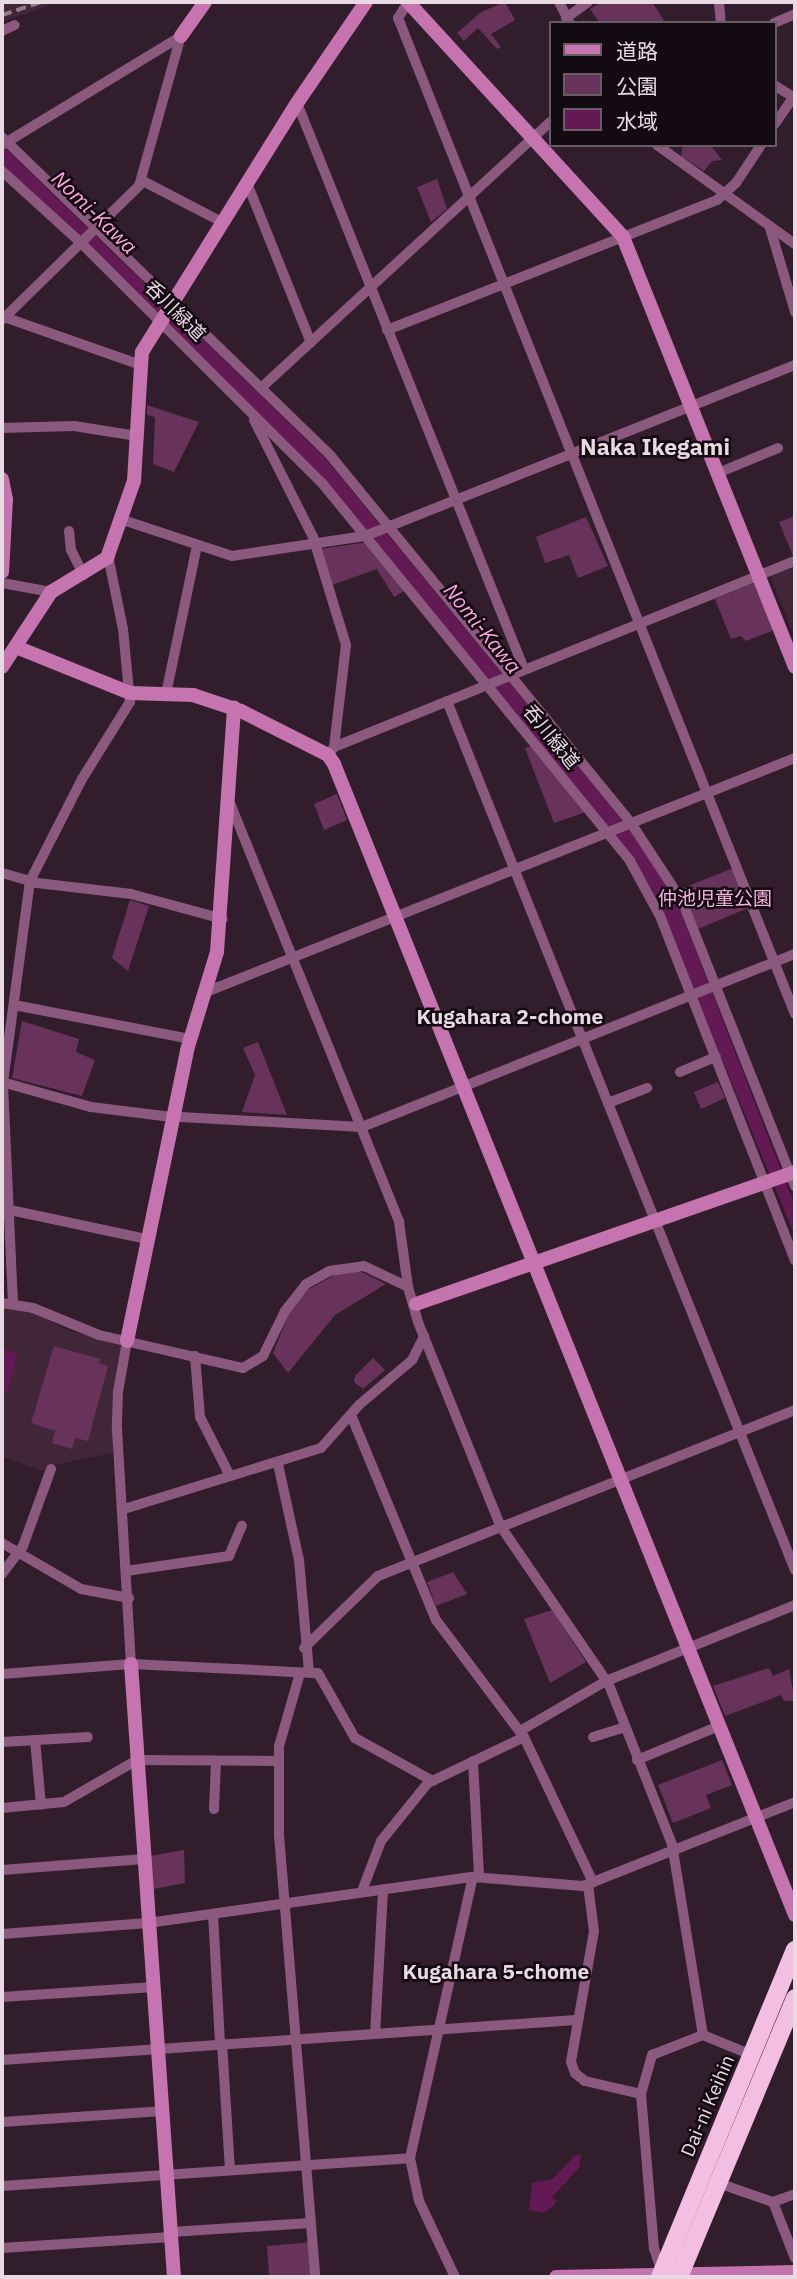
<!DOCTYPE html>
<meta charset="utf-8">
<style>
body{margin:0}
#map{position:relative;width:797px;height:2279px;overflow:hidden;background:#321d2c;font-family:"IBM Plex Sans","Noto Sans JP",sans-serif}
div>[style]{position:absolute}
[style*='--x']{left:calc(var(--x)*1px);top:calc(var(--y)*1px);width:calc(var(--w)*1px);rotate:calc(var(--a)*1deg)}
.built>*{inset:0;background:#402638}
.green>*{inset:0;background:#68335a}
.water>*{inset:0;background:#631953}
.street>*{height:10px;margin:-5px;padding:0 5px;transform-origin:5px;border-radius:5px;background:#8b597d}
.secondary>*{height:14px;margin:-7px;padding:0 7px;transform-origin:7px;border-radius:7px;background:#c674b0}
.highway>*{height:18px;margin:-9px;padding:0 9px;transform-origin:9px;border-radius:9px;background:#f2bee2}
.rail>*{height:3.5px;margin-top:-1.75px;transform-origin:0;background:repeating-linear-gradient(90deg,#8e7c89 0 10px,transparent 0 15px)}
span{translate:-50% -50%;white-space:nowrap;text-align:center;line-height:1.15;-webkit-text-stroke:5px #140a11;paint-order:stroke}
.street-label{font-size:19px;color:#e8d9e3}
.park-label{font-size:19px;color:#f4b4e0}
.water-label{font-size:21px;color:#fca7e4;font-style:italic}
.neighbourhood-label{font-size:21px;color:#e8d9e3;font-weight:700}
.quarter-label{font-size:23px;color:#e8d9e3;font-weight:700}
.frame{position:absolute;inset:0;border:4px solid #e8d9e3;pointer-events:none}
.legend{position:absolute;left:549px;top:21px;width:228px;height:126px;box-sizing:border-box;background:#140a11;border:2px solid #695d65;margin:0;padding:9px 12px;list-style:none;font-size:21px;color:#e8d9e3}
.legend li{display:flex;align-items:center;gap:14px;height:35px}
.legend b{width:35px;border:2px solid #695d65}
</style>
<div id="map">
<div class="built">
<i style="clip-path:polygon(2px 2px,59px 2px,2px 22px)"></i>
<i style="clip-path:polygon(795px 565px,795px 638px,770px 575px)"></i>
<i style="clip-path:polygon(2px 1308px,27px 1310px,70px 1331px,121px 1344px,116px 1452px,46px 1467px,43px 1471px,2px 1457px)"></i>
</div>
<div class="green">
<i style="clip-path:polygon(505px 2px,515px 20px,491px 34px,501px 47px,497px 49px,478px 28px,464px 41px,457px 33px,481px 12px)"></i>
<i style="clip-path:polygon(601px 2px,652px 2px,665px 22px,600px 23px,590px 9px)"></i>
<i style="clip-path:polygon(683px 145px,712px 147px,722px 160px,712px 161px,704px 171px,681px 156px)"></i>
<i style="clip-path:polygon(437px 179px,447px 209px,431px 222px,417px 187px)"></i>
<i style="clip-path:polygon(147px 405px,199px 422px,174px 472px,153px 464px,155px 417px,147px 415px)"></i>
<i style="clip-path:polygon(795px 516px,795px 556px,793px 556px,779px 522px)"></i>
<i style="clip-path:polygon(586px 517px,608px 566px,578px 578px,569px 555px,545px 563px,536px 537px)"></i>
<i style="clip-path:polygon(368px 542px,406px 590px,394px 597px,377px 569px,332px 585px,321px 549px)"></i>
<i style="clip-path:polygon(754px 583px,774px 630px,746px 641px,741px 636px,731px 639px,715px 599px)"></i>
<i style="clip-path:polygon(531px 746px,586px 812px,554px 823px,525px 748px)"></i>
<i style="clip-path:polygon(337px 794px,347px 820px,324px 830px,314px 804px)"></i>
<i style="clip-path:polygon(733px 868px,748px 908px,698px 929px,681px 889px)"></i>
<i style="clip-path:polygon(130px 900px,149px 906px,128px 971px,112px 958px)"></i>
<i style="clip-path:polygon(22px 1021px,79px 1039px,76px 1052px,95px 1060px,82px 1096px,12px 1078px)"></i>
<i style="clip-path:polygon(258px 1042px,287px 1115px,242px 1112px,255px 1075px,243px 1048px)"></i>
<i style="clip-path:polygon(718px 1082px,725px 1098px,701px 1109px,694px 1092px)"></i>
<i style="clip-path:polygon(340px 1272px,362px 1272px,386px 1284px,335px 1315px,288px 1373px,273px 1353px,290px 1311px,309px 1289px)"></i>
<i style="clip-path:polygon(54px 1346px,100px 1359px,99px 1363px,108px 1366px,88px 1441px,75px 1438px,72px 1449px,52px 1443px,55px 1431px,31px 1423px)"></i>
<i style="clip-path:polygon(373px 1358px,385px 1370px,363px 1389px,354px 1382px,355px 1376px)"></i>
<i style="clip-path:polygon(453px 1572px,467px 1594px,436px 1606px,427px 1582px)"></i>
<i style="clip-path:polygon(552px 1610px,586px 1662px,550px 1683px,524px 1619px)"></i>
<i style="clip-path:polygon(769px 1668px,773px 1676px,789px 1669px,795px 1701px,784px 1701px,781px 1695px,725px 1716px,713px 1686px)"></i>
<i style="clip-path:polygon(722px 1760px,732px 1785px,706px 1795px,711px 1808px,673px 1823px,658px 1785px)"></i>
<i style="clip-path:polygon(184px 1850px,185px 1883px,153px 1889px,150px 1856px)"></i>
<i style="clip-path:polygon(313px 2242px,311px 2277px,269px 2277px,267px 2246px)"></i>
</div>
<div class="water">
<i style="clip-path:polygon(2px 145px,324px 457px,629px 828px,676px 900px,795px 1206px,795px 1236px,652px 889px,634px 860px,322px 483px,2px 171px)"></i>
<i style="clip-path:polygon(4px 1349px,18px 1354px,7px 1392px,2px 1390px)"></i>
<i style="clip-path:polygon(581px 2155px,579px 2168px,552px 2197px,557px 2201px,554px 2205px,543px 2213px,529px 2210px,532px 2183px,553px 2179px,574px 2156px)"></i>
</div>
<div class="street">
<i style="--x:408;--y:2;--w:19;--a:122"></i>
<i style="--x:398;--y:18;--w:1072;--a:68.27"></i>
<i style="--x:559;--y:2;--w:22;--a:63"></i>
<i style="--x:719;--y:2;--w:21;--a:85"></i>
<i style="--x:566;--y:18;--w:27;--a:-36"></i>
<i style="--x:774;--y:23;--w:23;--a:-23"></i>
<i style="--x:2;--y:31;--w:14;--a:-25"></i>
<i style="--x:774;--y:85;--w:25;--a:32"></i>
<i style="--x:297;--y:103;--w:610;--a:68.15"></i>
<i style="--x:774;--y:125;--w:33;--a:-55"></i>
<i style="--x:2;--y:137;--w:457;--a:44.1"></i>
<i style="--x:330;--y:455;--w:475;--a:50.7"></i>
<i style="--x:631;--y:823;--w:93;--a:56.8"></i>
<i style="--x:682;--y:901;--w:307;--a:68.4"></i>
<i style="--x:2;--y:145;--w:210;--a:-31.3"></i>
<i style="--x:657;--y:145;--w:170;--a:35.7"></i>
<i style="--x:2;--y:171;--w:107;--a:42.3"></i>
<i style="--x:81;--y:243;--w:340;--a:44.9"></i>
<i style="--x:322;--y:483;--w:488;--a:50.8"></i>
<i style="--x:630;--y:861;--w:63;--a:61.4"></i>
<i style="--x:660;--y:916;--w:370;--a:68.6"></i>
<i style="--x:141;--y:180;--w:91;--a:27.4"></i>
<i style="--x:247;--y:183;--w:172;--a:68.2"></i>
<i style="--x:770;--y:228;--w:88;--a:73.4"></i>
<i style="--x:4;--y:317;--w:145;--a:19.3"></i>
<i style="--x:2;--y:320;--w:192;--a:-44.4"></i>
<i style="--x:139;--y:186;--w:156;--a:-74.4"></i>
<i style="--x:387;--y:330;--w:355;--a:-21.5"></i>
<i style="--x:717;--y:200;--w:25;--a:-42"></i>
<i style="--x:736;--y:183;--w:45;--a:-56.7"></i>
<i style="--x:262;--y:387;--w:391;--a:-42.6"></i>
<i style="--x:254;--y:420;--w:131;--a:63.2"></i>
<i style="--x:313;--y:537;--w:113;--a:73"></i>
<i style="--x:346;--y:645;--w:103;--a:96.7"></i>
<i style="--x:2;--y:428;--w:72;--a:-1.6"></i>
<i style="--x:74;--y:426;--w:64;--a:9"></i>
<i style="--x:718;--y:473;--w:65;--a:-22.6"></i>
<i style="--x:120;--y:519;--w:118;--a:18.3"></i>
<i style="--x:232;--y:556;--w:134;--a:-8.6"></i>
<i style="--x:365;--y:536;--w:463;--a:-21.7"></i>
<i style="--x:69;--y:531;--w:19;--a:84"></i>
<i style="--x:71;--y:550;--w:28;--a:63"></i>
<i style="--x:2;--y:583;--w:50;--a:10.4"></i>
<i style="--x:166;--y:694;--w:152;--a:-78.2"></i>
<i style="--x:447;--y:701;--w:936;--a:68.18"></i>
<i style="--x:328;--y:755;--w:10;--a:-53"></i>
<i style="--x:334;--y:747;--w:497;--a:-22"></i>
<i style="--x:230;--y:803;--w:452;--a:68"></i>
<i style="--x:399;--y:1222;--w:66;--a:82.1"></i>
<i style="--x:408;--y:1287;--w:36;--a:74"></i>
<i style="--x:418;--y:1322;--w:221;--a:68"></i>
<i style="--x:501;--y:1527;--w:191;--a:55.6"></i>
<i style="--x:609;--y:1685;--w:171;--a:68.4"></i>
<i style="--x:672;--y:1844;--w:193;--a:80.8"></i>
<i style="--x:2;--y:873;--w:36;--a:16"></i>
<i style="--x:37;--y:883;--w:95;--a:6.7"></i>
<i style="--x:131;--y:894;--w:95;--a:15.2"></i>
<i style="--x:206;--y:992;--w:634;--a:-21.67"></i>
<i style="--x:14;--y:1005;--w:179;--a:10.9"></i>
<i style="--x:680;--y:1072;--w:39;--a:-23"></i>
<i style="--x:2;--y:1082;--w:92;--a:15.7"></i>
<i style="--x:91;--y:1107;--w:73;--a:7.1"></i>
<i style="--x:163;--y:1116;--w:199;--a:3.2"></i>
<i style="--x:362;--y:1127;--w:466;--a:-21.8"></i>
<i style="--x:608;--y:1103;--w:42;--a:-21"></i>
<i style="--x:10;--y:1210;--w:139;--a:12"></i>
<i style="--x:2;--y:1303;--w:31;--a:9"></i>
<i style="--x:33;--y:1308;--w:71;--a:22.2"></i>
<i style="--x:99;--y:1335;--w:148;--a:12.9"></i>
<i style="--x:243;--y:1368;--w:23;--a:-31"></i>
<i style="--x:263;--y:1356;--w:50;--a:-63.9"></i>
<i style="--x:285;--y:1311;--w:34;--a:-52"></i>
<i style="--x:306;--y:1284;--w:26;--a:-29"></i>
<i style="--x:329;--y:1271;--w:35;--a:-8"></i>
<i style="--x:364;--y:1266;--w:49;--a:25.5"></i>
<i style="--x:13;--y:1304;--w:221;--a:-92.6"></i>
<i style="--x:3;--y:1083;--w:204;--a:-82.4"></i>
<i style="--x:30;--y:881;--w:114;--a:-63"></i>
<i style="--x:82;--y:779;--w:91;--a:-58.1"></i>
<i style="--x:130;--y:702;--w:73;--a:-95.5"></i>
<i style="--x:123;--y:629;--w:75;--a:-101.6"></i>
<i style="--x:127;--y:1341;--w:52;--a:100"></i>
<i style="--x:118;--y:1392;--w:37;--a:92"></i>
<i style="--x:117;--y:1429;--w:235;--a:86.6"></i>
<i style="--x:195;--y:1356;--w:61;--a:85.3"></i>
<i style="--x:200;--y:1417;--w:66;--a:63"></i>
<i style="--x:351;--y:1415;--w:222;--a:67.5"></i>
<i style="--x:436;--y:1620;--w:146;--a:53.1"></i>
<i style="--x:524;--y:1737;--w:161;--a:64.6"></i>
<i style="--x:278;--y:1464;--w:98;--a:77.7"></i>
<i style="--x:299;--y:1560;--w:113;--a:84.9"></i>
<i style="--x:124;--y:1509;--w:206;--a:-17.2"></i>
<i style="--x:321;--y:1448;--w:57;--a:-48.5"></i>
<i style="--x:359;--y:1405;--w:70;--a:-40.3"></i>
<i style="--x:412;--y:1360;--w:27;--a:-63"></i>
<i style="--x:2;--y:1543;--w:91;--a:30.2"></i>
<i style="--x:81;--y:1589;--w:49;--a:10.6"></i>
<i style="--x:126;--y:1571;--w:104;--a:-8.3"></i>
<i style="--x:229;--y:1556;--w:33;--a:-67"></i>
<i style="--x:2;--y:1574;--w:35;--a:-53"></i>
<i style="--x:23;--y:1546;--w:82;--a:-70"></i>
<i style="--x:304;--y:1648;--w:103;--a:-44.2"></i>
<i style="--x:378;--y:1576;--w:449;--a:-21.7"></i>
<i style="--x:300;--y:1673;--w:76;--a:106"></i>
<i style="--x:279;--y:1746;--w:89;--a:90"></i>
<i style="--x:279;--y:1835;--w:443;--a:85.3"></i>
<i style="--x:2;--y:1674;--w:129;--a:-4.4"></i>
<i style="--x:131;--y:1664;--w:187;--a:2.8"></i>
<i style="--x:318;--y:1673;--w:75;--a:60.4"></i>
<i style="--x:355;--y:1738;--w:89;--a:28.9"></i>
<i style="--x:520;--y:1731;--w:99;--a:-30.2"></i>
<i style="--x:606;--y:1681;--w:204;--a:-21.9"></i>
<i style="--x:593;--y:1737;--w:34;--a:-17"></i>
<i style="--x:35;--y:1740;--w:65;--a:84.7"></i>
<i style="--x:2;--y:1742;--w:86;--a:-3.3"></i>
<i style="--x:637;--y:1760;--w:89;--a:-22.5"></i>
<i style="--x:473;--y:1761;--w:116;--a:87"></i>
<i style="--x:2;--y:1808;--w:62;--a:-5.5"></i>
<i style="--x:64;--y:1802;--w:84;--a:-29.9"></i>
<i style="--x:137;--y:1760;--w:141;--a:0.4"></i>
<i style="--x:214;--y:1809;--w:48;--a:-87.6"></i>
<i style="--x:2;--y:1870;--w:142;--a:-4.4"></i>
<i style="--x:588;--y:1885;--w:46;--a:82.6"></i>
<i style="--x:594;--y:1931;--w:133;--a:100"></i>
<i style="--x:571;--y:2062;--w:12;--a:70"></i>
<i style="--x:575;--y:2073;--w:13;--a:39"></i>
<i style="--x:585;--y:2081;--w:57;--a:13.1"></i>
<i style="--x:362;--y:1891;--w:53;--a:-69.2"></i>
<i style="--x:381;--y:1841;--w:75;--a:-51"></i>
<i style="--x:428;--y:1783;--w:106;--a:-25.6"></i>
<i style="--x:213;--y:1914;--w:130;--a:86.9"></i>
<i style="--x:2;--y:1934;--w:146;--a:-4.3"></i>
<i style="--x:148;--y:1923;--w:328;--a:-8.1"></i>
<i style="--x:473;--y:1877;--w:110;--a:4.7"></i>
<i style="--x:583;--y:1886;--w:228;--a:-21.6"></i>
<i style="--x:2;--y:1997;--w:152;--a:-3.8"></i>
<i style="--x:375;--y:2034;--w:145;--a:-86.8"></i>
<i style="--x:222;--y:2043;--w:127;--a:86.4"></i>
<i style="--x:2;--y:2060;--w:575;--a:-3.99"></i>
<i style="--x:2;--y:2122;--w:160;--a:-3.9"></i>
<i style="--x:718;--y:2183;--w:58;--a:19.1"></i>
<i style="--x:773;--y:2202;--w:23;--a:-20"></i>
<i style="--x:2;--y:2186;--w:409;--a:-3.9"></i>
<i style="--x:773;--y:2202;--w:60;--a:68.6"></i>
<i style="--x:171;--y:2232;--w:140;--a:-3.7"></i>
<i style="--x:2;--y:2248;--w:169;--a:-3.7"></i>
<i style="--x:662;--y:2273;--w:25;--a:-108"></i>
<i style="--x:654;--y:2249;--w:156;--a:-94.8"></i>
<i style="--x:641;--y:2094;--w:41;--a:-74.2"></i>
<i style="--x:652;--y:2055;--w:55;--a:-21.4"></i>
<i style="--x:703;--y:2035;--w:53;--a:22.2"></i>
<i style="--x:455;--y:2277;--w:84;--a:-115.3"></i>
<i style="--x:419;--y:2201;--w:44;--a:-101.8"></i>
<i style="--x:410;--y:2158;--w:288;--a:-77.4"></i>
</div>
<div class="secondary">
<i style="--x:408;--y:2;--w:319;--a:47.5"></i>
<i style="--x:623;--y:237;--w:463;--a:68.2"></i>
<i style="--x:181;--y:36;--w:42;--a:-54.8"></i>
<i style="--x:2;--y:479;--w:20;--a:79"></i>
<i style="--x:6;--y:499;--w:73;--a:93.1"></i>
<i style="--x:16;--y:647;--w:123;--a:22"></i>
<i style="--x:130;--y:693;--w:63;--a:1.8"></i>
<i style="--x:193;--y:695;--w:51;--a:18.4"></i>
<i style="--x:241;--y:711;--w:97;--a:26.8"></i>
<i style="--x:328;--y:755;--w:11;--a:56"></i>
<i style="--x:334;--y:764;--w:1240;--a:68.17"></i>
<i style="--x:2;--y:667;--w:90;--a:-56.8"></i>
<i style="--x:51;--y:592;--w:66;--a:-31.3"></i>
<i style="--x:107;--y:558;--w:82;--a:-70.7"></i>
<i style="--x:134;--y:481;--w:129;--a:-86.5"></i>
<i style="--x:142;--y:352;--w:293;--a:-58.1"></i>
<i style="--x:297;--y:103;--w:122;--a:-55.7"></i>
<i style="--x:769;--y:1181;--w:28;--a:-19"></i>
<i style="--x:416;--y:1304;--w:371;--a:-19.2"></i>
<i style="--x:127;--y:1341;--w:297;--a:-78.3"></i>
<i style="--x:187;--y:1050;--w:102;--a:-73"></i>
<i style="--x:217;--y:952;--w:245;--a:-86"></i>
<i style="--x:131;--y:1664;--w:615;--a:85.99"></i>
<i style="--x:556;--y:2277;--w:239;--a:-1.2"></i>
</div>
<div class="highway">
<i style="--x:660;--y:2277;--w:354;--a:-67.6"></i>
<i style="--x:679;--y:2277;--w:302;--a:-67.4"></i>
</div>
<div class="rail">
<i style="--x:2;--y:15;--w:41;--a:-18.4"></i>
</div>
<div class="street-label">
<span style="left:175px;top:311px;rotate:45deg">呑川緑道</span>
<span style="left:551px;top:737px;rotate:51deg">呑川緑道</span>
<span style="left:708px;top:2106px;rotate:-67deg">Dai-ni Keihin</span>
</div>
<div class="park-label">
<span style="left:715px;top:899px">仲池児童公園</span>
</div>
<div class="water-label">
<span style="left:95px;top:212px;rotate:44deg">Nomi-Kawa</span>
<span style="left:483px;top:628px;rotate:51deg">Nomi-Kawa</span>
</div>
<div class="neighbourhood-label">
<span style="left:510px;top:1016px">Kugahara 2-chome</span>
<span style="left:496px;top:1971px">Kugahara 5-chome</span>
</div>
<div class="quarter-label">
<span style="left:655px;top:446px">Naka Ikegami</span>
</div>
<div class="frame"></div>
<ul class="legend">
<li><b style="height:9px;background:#c674b0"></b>道路</li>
<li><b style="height:19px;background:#68335a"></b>公園</li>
<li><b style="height:19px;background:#631953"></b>水域</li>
</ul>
</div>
